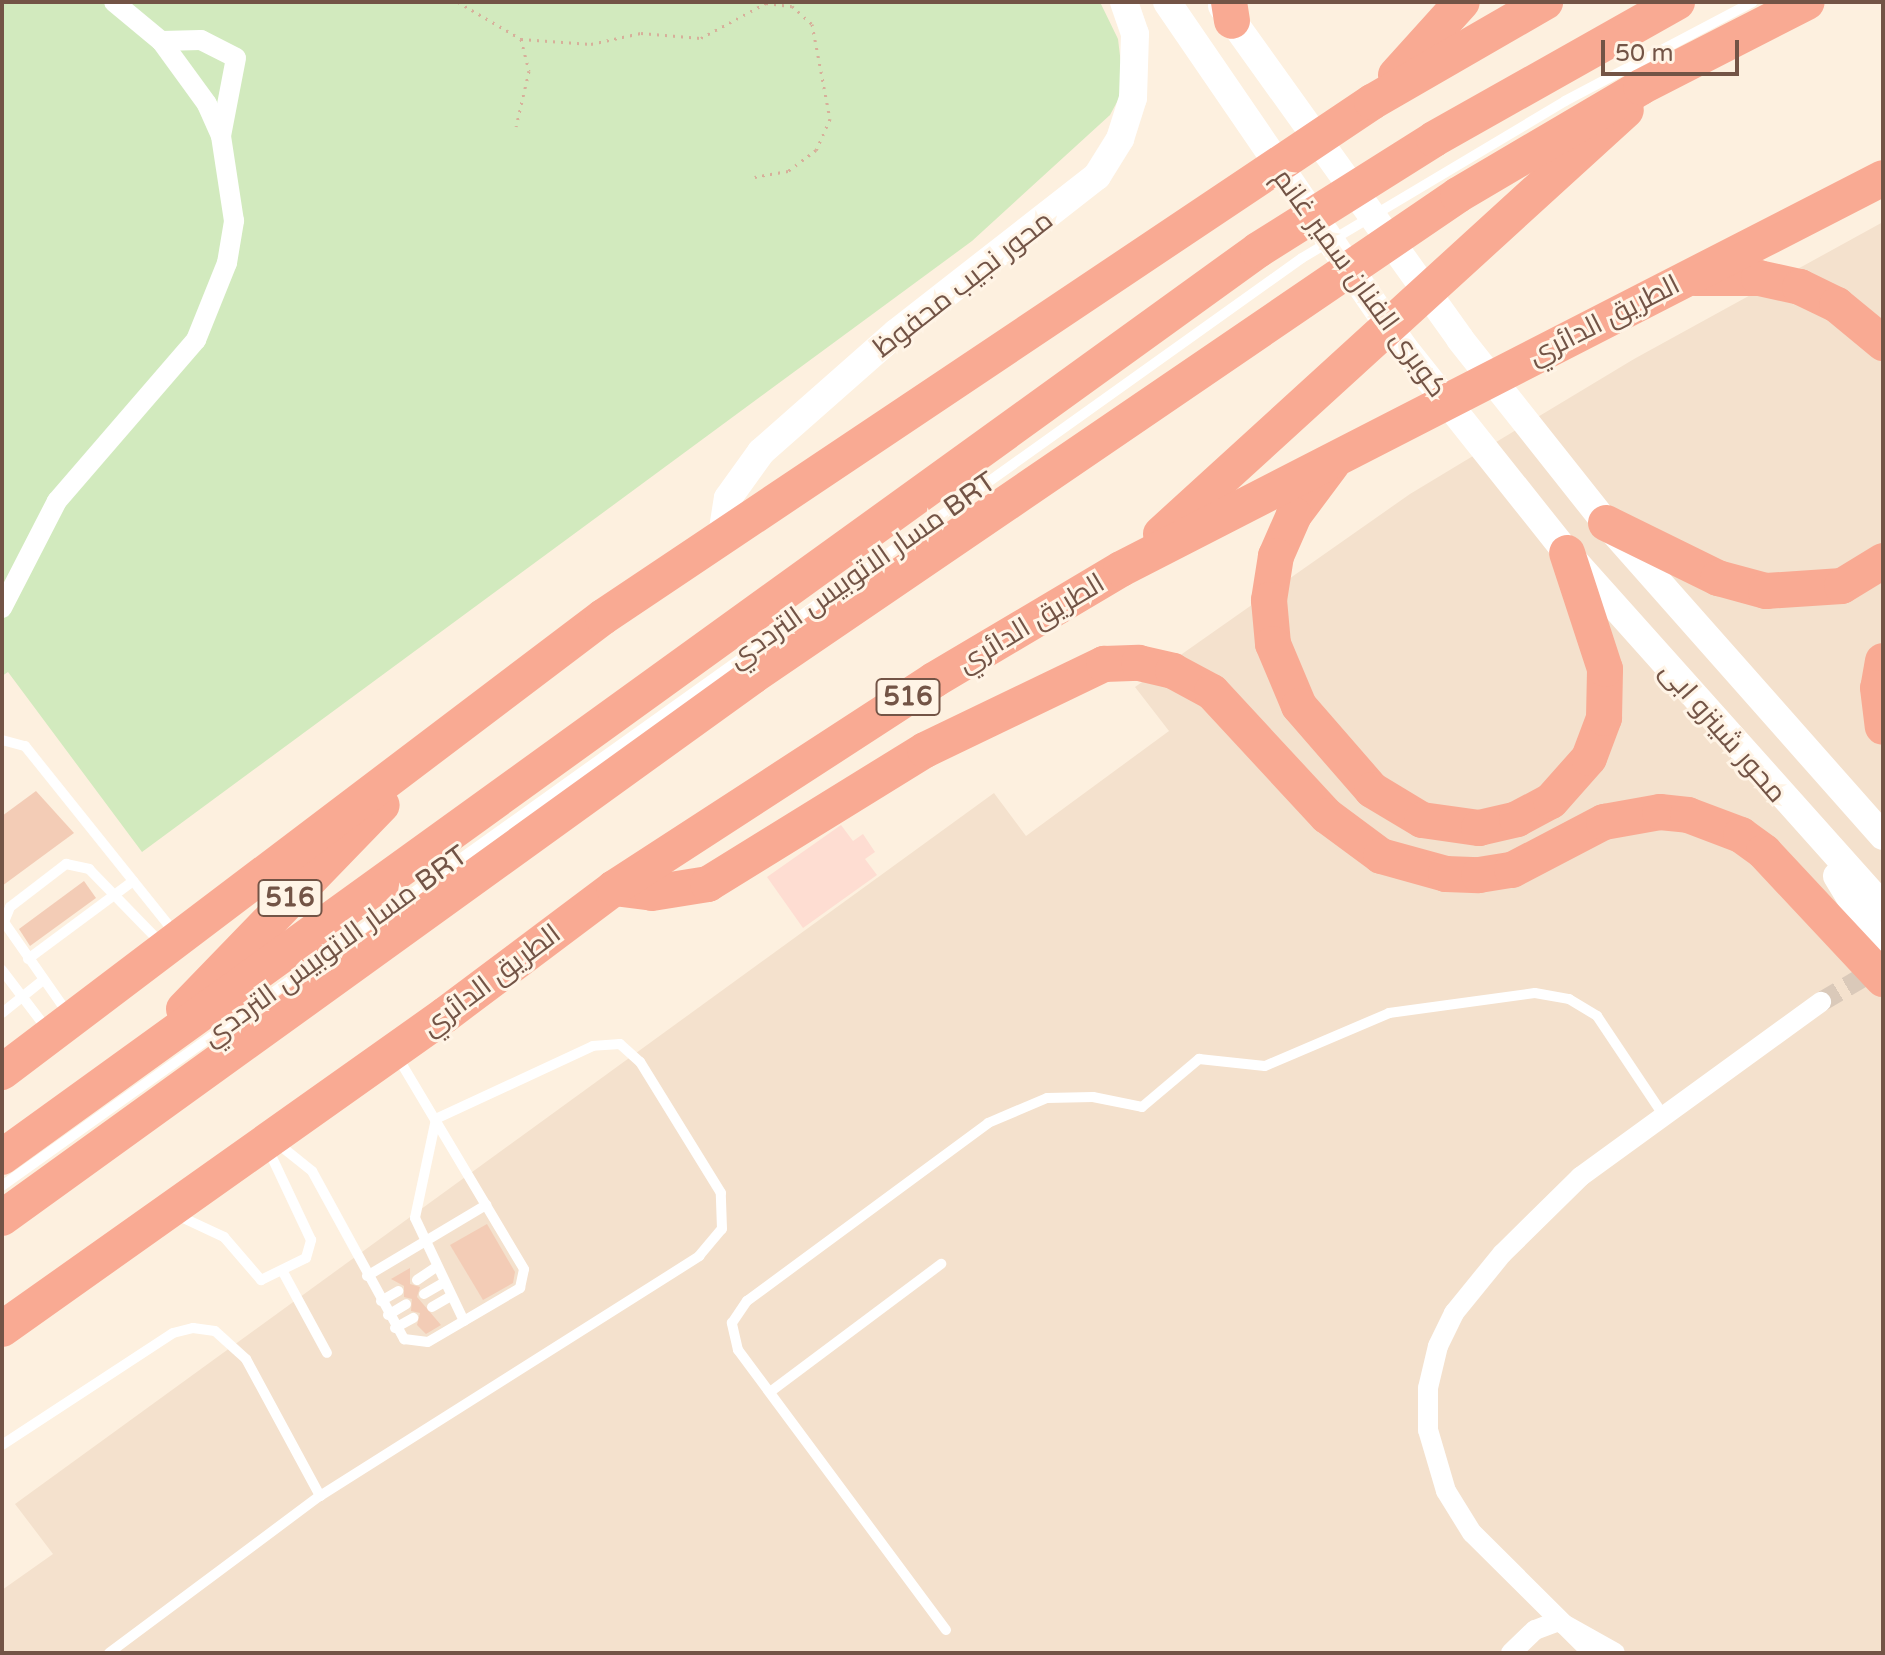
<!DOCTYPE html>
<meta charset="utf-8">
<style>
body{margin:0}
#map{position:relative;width:1885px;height:1655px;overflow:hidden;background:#fdf0df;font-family:"Varela Round",Cairo,sans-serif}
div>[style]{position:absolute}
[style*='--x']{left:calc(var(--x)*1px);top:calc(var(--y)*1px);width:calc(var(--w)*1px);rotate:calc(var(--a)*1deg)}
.residential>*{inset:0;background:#f4e1cd}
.commercial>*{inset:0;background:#feddd2}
.green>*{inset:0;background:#d2eabe}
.building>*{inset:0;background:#f3ccb6}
.street-tunnel>*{height:20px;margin-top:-10px;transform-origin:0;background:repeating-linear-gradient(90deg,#dac9b9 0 20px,transparent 0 30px)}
.path>*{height:3px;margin-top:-1.5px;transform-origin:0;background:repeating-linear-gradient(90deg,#d7af9a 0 2px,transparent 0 8px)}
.lane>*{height:10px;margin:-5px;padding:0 5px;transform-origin:5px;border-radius:5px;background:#fff}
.street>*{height:20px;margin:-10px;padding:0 10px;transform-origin:10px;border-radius:10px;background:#fff}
.secondary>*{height:28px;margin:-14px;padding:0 14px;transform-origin:14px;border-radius:14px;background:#fff}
.highway>*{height:36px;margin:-18px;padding:0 18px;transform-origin:18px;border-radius:18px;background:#f9aa93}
span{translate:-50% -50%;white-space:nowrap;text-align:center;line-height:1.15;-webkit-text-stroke:6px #fff4e6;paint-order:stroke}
.shield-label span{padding:2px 6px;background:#fff4e6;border:2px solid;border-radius:6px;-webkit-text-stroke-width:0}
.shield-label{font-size:26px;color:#735446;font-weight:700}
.street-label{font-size:28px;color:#735446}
.frame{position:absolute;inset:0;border:4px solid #735446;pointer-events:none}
.scale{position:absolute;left:1601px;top:40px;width:138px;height:36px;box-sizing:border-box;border:4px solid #735446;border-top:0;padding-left:10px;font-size:24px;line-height:28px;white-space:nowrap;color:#735446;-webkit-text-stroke:6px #fff4e6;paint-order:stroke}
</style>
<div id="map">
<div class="residential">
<i style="clip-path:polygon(1883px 222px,1883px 1653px,2px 1653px,2px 1590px,53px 1554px,15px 1504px,994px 793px,1026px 836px,1169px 731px,1135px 687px,1410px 494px,1634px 359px)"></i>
</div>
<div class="commercial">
<i style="clip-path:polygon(841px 825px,853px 841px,863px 834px,875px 852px,865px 859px,877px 875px,803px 928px,767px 877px)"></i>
</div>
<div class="green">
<i style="clip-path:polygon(2px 2px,1100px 2px,1118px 39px,1124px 89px,1110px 115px,972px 241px,142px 852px,8px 672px,2px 676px)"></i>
</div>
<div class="building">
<i style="clip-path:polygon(36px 791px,74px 833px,2px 886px,2px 816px)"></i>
<i style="clip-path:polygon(84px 881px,96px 898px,30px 946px,19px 929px)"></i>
<i style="clip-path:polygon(487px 1224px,515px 1272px,513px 1283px,483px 1300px,450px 1245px)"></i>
<i style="clip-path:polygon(410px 1268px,410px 1284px,420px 1287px,417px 1297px,441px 1325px,426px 1334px,417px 1325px,420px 1313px,411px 1311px,412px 1299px,404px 1297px,404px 1286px,391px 1279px)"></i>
</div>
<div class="street-tunnel">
<i style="--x:1821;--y:1002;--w:69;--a:-30.7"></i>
</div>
<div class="path">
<i style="--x:458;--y:2;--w:73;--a:30.4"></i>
<i style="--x:521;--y:39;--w:33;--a:76"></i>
<i style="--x:529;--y:71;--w:57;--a:103.1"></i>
<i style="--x:521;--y:39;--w:70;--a:4.1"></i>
<i style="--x:591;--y:44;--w:51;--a:-12.4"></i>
<i style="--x:641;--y:33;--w:60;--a:4.8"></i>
<i style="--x:701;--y:38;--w:74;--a:-28.3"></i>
<i style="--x:766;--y:3;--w:26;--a:7"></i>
<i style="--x:792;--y:6;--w:27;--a:42"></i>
<i style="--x:812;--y:24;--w:97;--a:79.3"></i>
<i style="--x:830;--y:119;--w:34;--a:114"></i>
<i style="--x:816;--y:150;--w:35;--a:143"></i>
<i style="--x:788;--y:171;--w:34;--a:170"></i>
</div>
<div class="lane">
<i style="--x:2;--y:740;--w:24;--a:15"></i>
<i style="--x:25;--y:746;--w:238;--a:51.3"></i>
<i style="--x:28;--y:959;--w:131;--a:-36.6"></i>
<i style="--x:2;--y:970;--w:74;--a:52.7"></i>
<i style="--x:2;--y:1013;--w:53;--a:-38.8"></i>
<i style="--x:69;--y:1015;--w:113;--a:-125"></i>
<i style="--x:4;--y:922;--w:16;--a:-68"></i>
<i style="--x:10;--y:907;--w:71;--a:-37.5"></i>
<i style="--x:66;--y:864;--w:24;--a:12"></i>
<i style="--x:89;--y:869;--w:106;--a:45.8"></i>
<i style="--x:436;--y:1119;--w:101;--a:102"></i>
<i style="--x:415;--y:1218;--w:114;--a:64.6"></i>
<i style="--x:277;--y:1143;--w:45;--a:38.7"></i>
<i style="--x:312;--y:1171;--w:192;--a:61.3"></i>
<i style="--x:404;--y:1339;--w:24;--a:7"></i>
<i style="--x:428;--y:1342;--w:107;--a:-30.4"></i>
<i style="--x:520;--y:1288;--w:19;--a:-78"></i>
<i style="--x:524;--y:1269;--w:246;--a:-120.8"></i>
<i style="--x:2;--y:1186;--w:1597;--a:-35.52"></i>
<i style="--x:1302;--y:258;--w:306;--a:-30.8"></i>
<i style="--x:1565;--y:101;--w:212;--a:-27.8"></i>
<i style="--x:179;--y:1216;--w:50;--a:25"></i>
<i style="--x:224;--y:1237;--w:57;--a:49.3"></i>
<i style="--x:261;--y:1280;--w:50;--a:-26.1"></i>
<i style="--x:306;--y:1258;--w:19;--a:-74"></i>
<i style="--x:311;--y:1240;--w:101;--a:-115.3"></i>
<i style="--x:283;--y:1272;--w:92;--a:61.5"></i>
<i style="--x:367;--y:1276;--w:139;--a:-30.8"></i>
<i style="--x:417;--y:1280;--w:22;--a:-34"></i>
<i style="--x:424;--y:1294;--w:22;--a:-30"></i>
<i style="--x:381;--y:1301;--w:20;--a:-30"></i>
<i style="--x:432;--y:1307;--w:22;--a:-30"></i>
<i style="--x:388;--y:1315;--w:21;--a:-31"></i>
<i style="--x:395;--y:1328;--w:21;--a:-29"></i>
<i style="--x:770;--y:1392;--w:214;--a:-36.8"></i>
<i style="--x:2;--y:1445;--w:204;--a:-33.2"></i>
<i style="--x:173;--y:1333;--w:21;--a:-14"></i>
<i style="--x:193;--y:1328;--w:22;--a:8"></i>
<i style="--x:215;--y:1331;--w:42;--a:42.1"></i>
<i style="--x:246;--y:1359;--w:156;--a:61.6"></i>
<i style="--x:946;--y:1630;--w:349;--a:-126.6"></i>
<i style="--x:738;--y:1350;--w:28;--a:-103"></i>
<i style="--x:732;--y:1323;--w:27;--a:-56"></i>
<i style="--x:747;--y:1301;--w:300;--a:-36.4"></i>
<i style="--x:988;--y:1123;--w:64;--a:-23"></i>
<i style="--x:1047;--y:1098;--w:46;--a:-1.2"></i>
<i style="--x:1093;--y:1097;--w:50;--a:11.5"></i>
<i style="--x:1142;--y:1107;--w:75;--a:-40.1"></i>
<i style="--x:1199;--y:1059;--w:66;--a:6.1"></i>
<i style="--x:1265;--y:1066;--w:135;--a:-23.1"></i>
<i style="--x:1389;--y:1013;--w:147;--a:-7.8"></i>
<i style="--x:1535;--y:993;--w:35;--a:10"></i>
<i style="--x:1569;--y:999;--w:33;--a:31"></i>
<i style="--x:1597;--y:1016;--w:117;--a:56.2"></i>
<i style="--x:109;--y:1653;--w:263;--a:-36.7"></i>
<i style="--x:320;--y:1496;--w:449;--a:-32.3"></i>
<i style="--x:699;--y:1256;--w:35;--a:-50"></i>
<i style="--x:722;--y:1229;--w:36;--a:-92"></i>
<i style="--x:721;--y:1193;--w:154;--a:-121.7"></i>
<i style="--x:640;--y:1062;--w:27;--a:-138"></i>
<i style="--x:620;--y:1044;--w:27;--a:176"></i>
<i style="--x:593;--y:1046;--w:173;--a:155.1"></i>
</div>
<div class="street">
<i style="--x:161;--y:41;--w:40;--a:-1.4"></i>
<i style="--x:201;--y:40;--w:39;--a:27"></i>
<i style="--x:236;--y:58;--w:79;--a:100.9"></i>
<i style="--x:2;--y:608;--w:120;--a:-62.8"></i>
<i style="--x:57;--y:501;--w:213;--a:-49.2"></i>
<i style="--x:196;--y:340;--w:83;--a:-68.1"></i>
<i style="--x:227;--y:263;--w:43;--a:-80.5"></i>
<i style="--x:234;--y:221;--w:86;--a:-98.7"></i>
<i style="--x:221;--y:136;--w:35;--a:-114"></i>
<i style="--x:207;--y:104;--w:78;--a:-126.1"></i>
<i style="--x:161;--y:41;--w:61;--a:-140.3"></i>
<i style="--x:1511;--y:1653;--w:33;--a:-44"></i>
<i style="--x:1535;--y:1630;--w:25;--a:-21"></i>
<i style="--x:1558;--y:1621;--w:65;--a:29.3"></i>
<i style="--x:1593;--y:1653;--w:170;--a:-135.2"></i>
<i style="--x:1472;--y:1533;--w:49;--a:-121.8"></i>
<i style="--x:1446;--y:1491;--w:64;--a:-106.4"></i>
<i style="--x:1428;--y:1430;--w:42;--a:-90"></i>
<i style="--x:1428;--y:1388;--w:43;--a:-76.6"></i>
<i style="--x:1438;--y:1346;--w:37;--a:-64"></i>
<i style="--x:1454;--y:1313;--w:76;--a:-50.9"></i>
<i style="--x:1502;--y:1254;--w:110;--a:-44.6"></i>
<i style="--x:1580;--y:1177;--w:298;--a:-36"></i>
</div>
<div class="secondary">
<i style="--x:1167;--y:2;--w:419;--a:55.6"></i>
<i style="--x:1404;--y:348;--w:262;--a:51.5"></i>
<i style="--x:1567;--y:553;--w:475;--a:48.2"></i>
<i style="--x:1222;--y:6;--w:409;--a:54.4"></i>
<i style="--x:1460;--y:339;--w:235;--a:51.6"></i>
<i style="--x:1606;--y:523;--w:418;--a:48.5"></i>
<i style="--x:722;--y:535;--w:37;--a:-81"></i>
<i style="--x:728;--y:498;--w:57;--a:-54.3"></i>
<i style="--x:761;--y:452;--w:180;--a:-41.4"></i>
<i style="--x:896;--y:333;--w:255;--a:-38"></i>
<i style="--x:1097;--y:176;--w:44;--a:-58.1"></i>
<i style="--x:1120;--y:139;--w:43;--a:-72.4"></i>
<i style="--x:1133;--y:98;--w:64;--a:-88.2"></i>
<i style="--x:1135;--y:34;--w:34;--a:-109"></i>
<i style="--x:1837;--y:876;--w:89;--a:58.8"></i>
</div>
<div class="highway">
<i style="--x:1229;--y:2;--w:19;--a:81"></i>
<i style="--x:1396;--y:75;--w:98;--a:-47.9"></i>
<i style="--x:1695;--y:278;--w:64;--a:0"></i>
<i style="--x:1759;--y:278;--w:42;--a:12.4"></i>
<i style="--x:1800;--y:287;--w:41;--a:25.9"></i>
<i style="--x:1837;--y:305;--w:60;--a:39.6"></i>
<i style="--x:1332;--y:464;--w:64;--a:126.7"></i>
<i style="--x:1294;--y:515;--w:45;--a:113.7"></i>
<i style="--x:1276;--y:556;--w:45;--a:99"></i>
<i style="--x:1269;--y:600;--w:44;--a:84.8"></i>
<i style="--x:1273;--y:644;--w:67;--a:67.2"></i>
<i style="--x:1299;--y:706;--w:111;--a:49"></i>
<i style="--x:1372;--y:790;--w:58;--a:31"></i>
<i style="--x:1422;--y:820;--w:58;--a:8"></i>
<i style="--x:1479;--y:828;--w:39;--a:-13"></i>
<i style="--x:1517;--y:819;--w:38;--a:-28"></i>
<i style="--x:1551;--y:801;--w:57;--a:-48.5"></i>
<i style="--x:1589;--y:758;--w:43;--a:-69.4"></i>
<i style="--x:1604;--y:718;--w:49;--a:-88.8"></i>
<i style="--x:1605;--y:669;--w:122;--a:-108.1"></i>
<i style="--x:1606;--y:523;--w:125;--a:26.2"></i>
<i style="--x:1718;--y:578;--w:50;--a:15.2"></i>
<i style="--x:1766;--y:591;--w:76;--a:-3.8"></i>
<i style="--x:1842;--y:586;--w:48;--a:-31.4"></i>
<i style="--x:1161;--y:534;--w:629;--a:-42.36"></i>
<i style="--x:1883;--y:661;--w:27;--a:100"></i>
<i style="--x:1878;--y:688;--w:39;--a:83"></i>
<i style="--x:614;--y:888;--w:38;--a:7"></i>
<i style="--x:652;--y:893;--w:57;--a:-9.1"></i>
<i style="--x:708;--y:884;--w:255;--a:-31.7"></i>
<i style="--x:925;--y:750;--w:199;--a:-25.7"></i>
<i style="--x:1104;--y:664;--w:35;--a:-2"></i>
<i style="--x:1139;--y:663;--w:35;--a:13"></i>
<i style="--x:1173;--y:671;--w:44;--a:28.3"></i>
<i style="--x:1212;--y:692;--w:169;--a:47.2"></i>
<i style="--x:1327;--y:816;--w:67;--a:36.5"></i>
<i style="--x:1381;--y:856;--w:67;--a:15.5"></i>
<i style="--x:1446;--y:874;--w:33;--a:2"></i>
<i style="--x:1479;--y:875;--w:33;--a:-9"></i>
<i style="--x:1512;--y:870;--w:104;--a:-27.6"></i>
<i style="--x:1604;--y:822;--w:57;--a:-10.1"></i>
<i style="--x:1660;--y:812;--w:28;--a:6"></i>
<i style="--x:1688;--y:815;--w:57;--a:20.7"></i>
<i style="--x:1741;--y:835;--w:29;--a:36"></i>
<i style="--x:1764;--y:852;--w:174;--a:46.9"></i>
<i style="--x:184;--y:1009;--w:284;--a:-45.9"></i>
<i style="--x:2;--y:1072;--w:754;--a:-37.13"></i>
<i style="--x:603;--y:617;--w:926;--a:-33.81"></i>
<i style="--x:1372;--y:102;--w:200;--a:-30"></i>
<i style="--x:2;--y:1157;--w:1549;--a:-35.83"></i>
<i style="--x:1258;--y:250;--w:208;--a:-32.2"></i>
<i style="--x:1434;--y:139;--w:279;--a:-29.4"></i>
<i style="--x:2;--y:1218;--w:926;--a:-35.82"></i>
<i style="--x:753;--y:676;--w:853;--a:-34.3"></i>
<i style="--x:1458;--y:195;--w:212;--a:-30.5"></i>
<i style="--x:1641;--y:87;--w:186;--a:-27.1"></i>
<i style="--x:2;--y:1329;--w:543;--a:-35.33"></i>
<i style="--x:445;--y:1015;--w:211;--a:-36.9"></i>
<i style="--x:614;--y:888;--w:382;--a:-33"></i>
<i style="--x:934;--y:680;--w:217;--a:-30.7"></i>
<i style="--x:1121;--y:569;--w:856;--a:-27.16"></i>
</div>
<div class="shield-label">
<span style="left:908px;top:697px">516</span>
<span style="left:290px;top:898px">516</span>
</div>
<div class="street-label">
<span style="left:1360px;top:283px;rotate:54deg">كوبرى الفنان سمير غانم</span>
<span style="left:963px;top:284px;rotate:-38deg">محور نجيب محفوظ</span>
<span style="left:1604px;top:320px;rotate:-27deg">الطريق الدائري</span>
<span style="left:862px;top:570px;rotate:-35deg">مسار الاتوبيس الترددي BRT</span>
<span style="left:1031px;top:623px;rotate:-31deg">الطريق الدائري</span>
<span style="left:1723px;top:732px;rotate:49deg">محور شينزو ابى</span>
<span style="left:335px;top:946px;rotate:-36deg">مسار الاتوبيس الترددي BRT</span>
<span style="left:491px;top:980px;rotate:-37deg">الطريق الدائري</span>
</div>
<div class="frame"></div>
<div class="scale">50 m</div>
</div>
